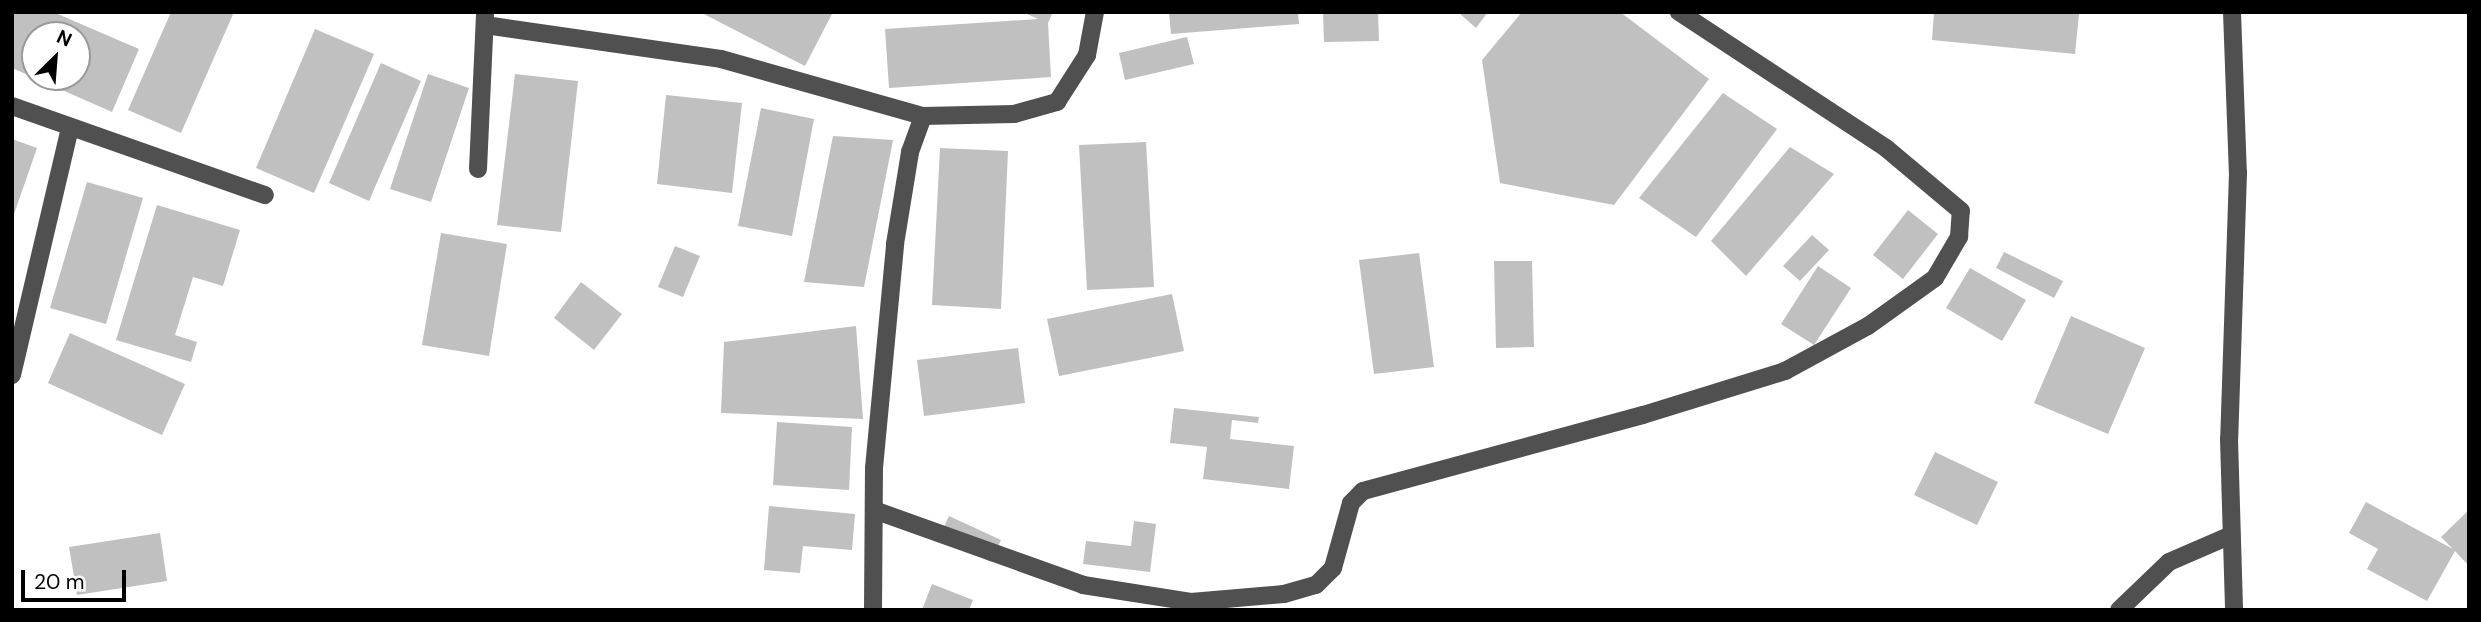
<!DOCTYPE html>
<style>
body{margin:0}
#map{position:relative;width:2481px;height:622px;overflow:hidden;background:#fff;font-family:"DM Sans",sans-serif}
div>[style]{position:absolute}
[style*='--x']{left:calc(var(--x)*1px);top:calc(var(--y)*1px);width:calc(var(--w)*1px);rotate:calc(var(--a)*1deg)}
.building>*{inset:0;background:#c0c0c0}
.minor>*{height:18px;margin:-9px;padding:0 9px;transform-origin:9px;border-radius:9px;background:#505050}
span{translate:-50% -50%;white-space:nowrap;text-align:center;line-height:1.15;-webkit-text-stroke:6px #fff;paint-order:stroke}
.frame{position:absolute;inset:0;border:14px solid #000;pointer-events:none}
.north{position:absolute;left:21px;top:21px;width:70px;height:70px;box-sizing:border-box;background:#fff;border:2px solid #999;border-radius:50%;rotate:25deg;font-size:19px;font-weight:700;line-height:28px;text-align:center;color:#000}
.north::after{content:'';display:block;margin:auto;width:24px;height:32px;background:#000;clip-path:polygon(50% 0,100% 100%,50% 72%,0 100%)}
.scale{position:absolute;left:21px;top:570px;width:105px;height:32px;box-sizing:border-box;border:4px solid #000;border-top:0;padding-left:9px;font-size:21px;line-height:24px;white-space:nowrap;color:#000;-webkit-text-stroke:5px #fff;paint-order:stroke}
</style>
<div id="map">
<div class="building">
<i style="clip-path:polygon(evenodd,12px 12px,53px 12px,139px 49px,112px 112px,12px 68px,12px 12px,35px 35px,77px 35px,77px 77px,35px 77px,35px 35px)"></i>
<i style="clip-path:polygon(171px 12px,234px 12px,181px 133px,128px 110px)"></i>
<i style="clip-path:polygon(700px 12px,833px 12px,805px 66px)"></i>
<i style="clip-path:polygon(1023px 12px,1053px 12px,1048px 23px,1051px 77px,889px 88px,885px 29px,1038px 19px)"></i>
<i style="clip-path:polygon(1169px 12px,1298px 12px,1299px 24px,1171px 34px)"></i>
<i style="clip-path:polygon(1323px 12px,1378px 12px,1379px 41px,1324px 42px)"></i>
<i style="clip-path:polygon(1458px 12px,1488px 12px,1476px 28px)"></i>
<i style="clip-path:polygon(1522px 12px,1620px 12px,1709px 79px,1614px 205px,1500px 183px,1482px 60px)"></i>
<i style="clip-path:polygon(1934px 12px,2079px 14px,2075px 54px,1932px 40px)"></i>
<i style="clip-path:polygon(315px 29px,374px 54px,314px 193px,256px 168px)"></i>
<i style="clip-path:polygon(1187px 37px,1194px 64px,1125px 80px,1119px 53px)"></i>
<i style="clip-path:polygon(381px 63px,421px 81px,369px 201px,329px 183px)"></i>
<i style="clip-path:polygon(428px 74px,469px 88px,431px 202px,390px 189px)"></i>
<i style="clip-path:polygon(515px 74px,578px 81px,561px 232px,497px 225px)"></i>
<i style="clip-path:polygon(1723px 93px,1777px 129px,1696px 237px,1639px 198px)"></i>
<i style="clip-path:polygon(666px 95px,742px 103px,732px 193px,657px 184px)"></i>
<i style="clip-path:polygon(761px 108px,814px 119px,792px 236px,738px 226px)"></i>
<i style="clip-path:polygon(833px 136px,893px 140px,864px 287px,804px 282px)"></i>
<i style="clip-path:polygon(12px 139px,37px 148px,13px 217px,12px 217px)"></i>
<i style="clip-path:polygon(1146px 142px,1154px 287px,1087px 290px,1079px 145px)"></i>
<i style="clip-path:polygon(1790px 147px,1834px 174px,1746px 276px,1711px 241px)"></i>
<i style="clip-path:polygon(940px 148px,1008px 151px,1001px 309px,932px 305px)"></i>
<i style="clip-path:polygon(87px 182px,143px 198px,106px 324px,50px 308px)"></i>
<i style="clip-path:polygon(157px 205px,240px 230px,223px 286px,193px 277px,175px 335px,197px 342px,191px 362px,116px 340px)"></i>
<i style="clip-path:polygon(1908px 210px,1938px 234px,1903px 279px,1873px 255px)"></i>
<i style="clip-path:polygon(441px 233px,507px 244px,489px 356px,422px 345px)"></i>
<i style="clip-path:polygon(1812px 235px,1829px 250px,1800px 281px,1783px 266px)"></i>
<i style="clip-path:polygon(675px 246px,700px 256px,683px 297px,658px 287px)"></i>
<i style="clip-path:polygon(2004px 252px,2063px 281px,2054px 298px,1996px 268px)"></i>
<i style="clip-path:polygon(1419px 253px,1434px 367px,1374px 374px,1359px 260px)"></i>
<i style="clip-path:polygon(1494px 261px,1532px 261px,1534px 347px,1496px 348px)"></i>
<i style="clip-path:polygon(1818px 266px,1851px 288px,1814px 345px,1781px 324px)"></i>
<i style="clip-path:polygon(1970px 268px,2026px 300px,2002px 341px,1946px 308px)"></i>
<i style="clip-path:polygon(581px 282px,622px 314px,594px 350px,554px 318px)"></i>
<i style="clip-path:polygon(1172px 294px,1184px 351px,1059px 376px,1047px 319px)"></i>
<i style="clip-path:polygon(2071px 316px,2145px 348px,2108px 434px,2034px 403px)"></i>
<i style="clip-path:polygon(856px 326px,863px 419px,721px 413px,724px 342px)"></i>
<i style="clip-path:polygon(70px 333px,185px 384px,162px 435px,48px 383px)"></i>
<i style="clip-path:polygon(1018px 348px,1025px 403px,924px 416px,917px 360px)"></i>
<i style="clip-path:polygon(1174px 408px,1259px 417px,1258px 423px,1232px 420px,1230px 439px,1294px 446px,1289px 489px,1203px 479px,1207px 447px,1170px 443px)"></i>
<i style="clip-path:polygon(777px 422px,852px 427px,849px 490px,773px 485px)"></i>
<i style="clip-path:polygon(1935px 452px,1998px 482px,1977px 525px,1914px 495px)"></i>
<i style="clip-path:polygon(2366px 502px,2453px 549px,2441px 537px,2469px 510px,2469px 566px,2455px 551px,2427px 601px,2367px 569px,2378px 549px,2349px 533px)"></i>
<i style="clip-path:polygon(769px 506px,855px 514px,852px 550px,803px 546px,800px 573px,764px 570px)"></i>
<i style="clip-path:polygon(949px 516px,1001px 540px,991px 562px,939px 538px)"></i>
<i style="clip-path:polygon(1134px 521px,1156px 524px,1150px 572px,1083px 564px,1086px 541px,1131px 546px)"></i>
<i style="clip-path:polygon(160px 533px,167px 581px,77px 595px,69px 547px)"></i>
<i style="clip-path:polygon(932px 584px,973px 600px,969px 610px,922px 610px)"></i>
</div>
<div class="minor">
<i style="--x:2232;--y:12;--w:161;--a:87.9"></i>
<i style="--x:2238;--y:173;--w:266;--a:91.9"></i>
<i style="--x:2229;--y:439;--w:171;--a:88.3"></i>
<i style="--x:485;--y:25;--w:238;--a:8.2"></i>
<i style="--x:721;--y:59;--w:210;--a:15.8"></i>
<i style="--x:12;--y:106;--w:268;--a:19.4"></i>
<i style="--x:478;--y:169;--w:157;--a:-87.4"></i>
<i style="--x:12;--y:375;--w:255;--a:-76.8"></i>
<i style="--x:874;--y:510;--w:222;--a:19.7"></i>
<i style="--x:1083;--y:585;--w:109;--a:8.9"></i>
<i style="--x:1191;--y:602;--w:93;--a:-4.9"></i>
<i style="--x:1284;--y:594;--w:33;--a:-16"></i>
<i style="--x:1316;--y:585;--w:24;--a:-45"></i>
<i style="--x:1333;--y:568;--w:67;--a:-74.5"></i>
<i style="--x:1351;--y:503;--w:17;--a:-45"></i>
<i style="--x:1363;--y:491;--w:290;--a:-15.2"></i>
<i style="--x:1643;--y:415;--w:149;--a:-17.2"></i>
<i style="--x:1785;--y:371;--w:94;--a:-28.5"></i>
<i style="--x:1868;--y:326;--w:82;--a:-35.6"></i>
<i style="--x:1935;--y:278;--w:48;--a:-59.7"></i>
<i style="--x:1959;--y:237;--w:26;--a:-86"></i>
<i style="--x:1961;--y:211;--w:98;--a:-140"></i>
<i style="--x:1886;--y:148;--w:248;--a:-146.7"></i>
<i style="--x:873;--y:610;--w:142;--a:-89.6"></i>
<i style="--x:874;--y:468;--w:225;--a:-84.6"></i>
<i style="--x:895;--y:244;--w:93;--a:-80.7"></i>
<i style="--x:910;--y:152;--w:38;--a:-70"></i>
<i style="--x:923;--y:116;--w:91;--a:-1.3"></i>
<i style="--x:1014;--y:114;--w:45;--a:-15.6"></i>
<i style="--x:1057;--y:102;--w:56;--a:-57.4"></i>
<i style="--x:1087;--y:55;--w:44;--a:-79.5"></i>
<i style="--x:2119;--y:610;--w:69;--a:-43.8"></i>
<i style="--x:2169;--y:562;--w:68;--a:-23.5"></i>
</div>
<div class="frame"></div>
<div class="north">N</div>
<div class="scale">20 m</div>
</div>
